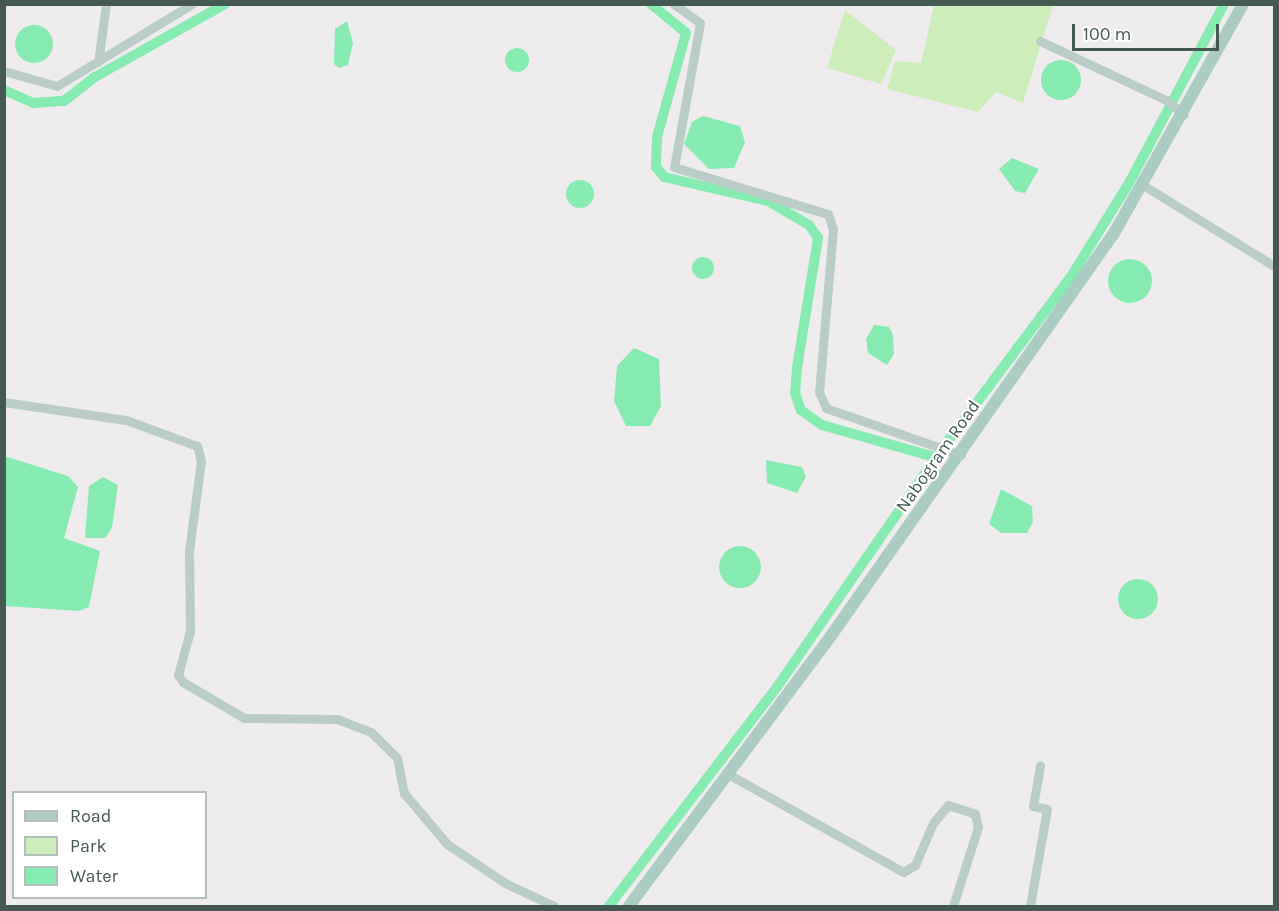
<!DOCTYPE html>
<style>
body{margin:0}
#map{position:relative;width:1279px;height:911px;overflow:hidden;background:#efecee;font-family:Karla,sans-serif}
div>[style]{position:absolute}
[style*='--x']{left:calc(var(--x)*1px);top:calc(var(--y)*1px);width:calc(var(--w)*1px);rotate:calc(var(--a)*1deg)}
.green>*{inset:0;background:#ceeeb9}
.water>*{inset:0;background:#86ebb0}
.round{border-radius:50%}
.canal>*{height:10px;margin:-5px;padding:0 5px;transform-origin:5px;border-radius:5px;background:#86ebb0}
.minor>*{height:9px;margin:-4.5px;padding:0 4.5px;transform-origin:4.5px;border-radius:4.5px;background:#baccc6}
.major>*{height:12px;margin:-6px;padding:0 6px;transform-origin:6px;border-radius:6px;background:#abccc2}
span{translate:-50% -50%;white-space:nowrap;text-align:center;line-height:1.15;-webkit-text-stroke:4.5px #fff;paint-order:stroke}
.street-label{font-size:18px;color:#455953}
.frame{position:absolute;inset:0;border:6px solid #455953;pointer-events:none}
.legend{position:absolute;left:12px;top:791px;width:195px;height:108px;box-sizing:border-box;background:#fff;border:2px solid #b5bdba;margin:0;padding:8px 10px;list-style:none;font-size:18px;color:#455953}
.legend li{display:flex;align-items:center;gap:12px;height:30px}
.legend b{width:30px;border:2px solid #b5bdba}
.scale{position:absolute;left:1072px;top:24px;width:147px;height:27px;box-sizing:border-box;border:3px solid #455953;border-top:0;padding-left:8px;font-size:18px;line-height:21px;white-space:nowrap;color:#455953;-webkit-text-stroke:4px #fff;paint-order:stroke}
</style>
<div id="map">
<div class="green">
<i style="clip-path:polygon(934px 5px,1053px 5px,1023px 103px,996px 92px,978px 112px,887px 89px,895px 61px,921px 63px)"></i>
<i style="clip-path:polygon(845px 10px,896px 50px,881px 84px,827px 68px)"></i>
</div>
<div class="water">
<i style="clip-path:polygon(347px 21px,353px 43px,348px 65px,339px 68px,334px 64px,335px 29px)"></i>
<i class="round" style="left:15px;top:25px;width:38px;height:38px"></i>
<i class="round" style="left:505px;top:48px;width:24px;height:24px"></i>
<i class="round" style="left:1041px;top:60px;width:40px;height:40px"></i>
<i style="clip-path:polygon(703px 116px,740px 126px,745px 142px,734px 168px,709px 169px,684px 144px,692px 122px)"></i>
<i style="clip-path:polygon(1012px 158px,1039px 169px,1025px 193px,1015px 191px,999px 169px)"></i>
<i class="round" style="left:566px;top:180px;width:28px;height:28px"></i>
<i class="round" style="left:692px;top:257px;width:22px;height:22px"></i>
<i class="round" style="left:1108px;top:259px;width:44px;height:44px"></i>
<i style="clip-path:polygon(874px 325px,889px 327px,893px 335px,894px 354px,887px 365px,868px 353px,866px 339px)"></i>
<i style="clip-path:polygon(634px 348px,659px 359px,661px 406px,650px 426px,626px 426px,614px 401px,617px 366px)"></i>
<i style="clip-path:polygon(4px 456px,68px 476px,78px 487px,64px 538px,100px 551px,89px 607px,79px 611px,5px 606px)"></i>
<i style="clip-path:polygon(766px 460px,802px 467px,806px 477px,797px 493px,767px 483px)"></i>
<i style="clip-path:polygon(103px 477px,118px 485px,112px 528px,105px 538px,85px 538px,89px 486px)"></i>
<i style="clip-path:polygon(1001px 489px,1032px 506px,1033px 522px,1027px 533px,1001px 533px,989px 524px)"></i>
<i class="round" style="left:719px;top:546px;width:42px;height:42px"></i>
<i class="round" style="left:1118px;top:579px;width:40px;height:40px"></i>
</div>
<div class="canal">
<i style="--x:651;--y:4;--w:45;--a:39.6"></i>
<i style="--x:686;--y:33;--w:108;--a:105.6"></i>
<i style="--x:657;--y:137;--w:30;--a:92"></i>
<i style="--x:656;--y:167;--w:13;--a:51"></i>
<i style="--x:664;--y:177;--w:107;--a:13"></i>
<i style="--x:768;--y:201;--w:48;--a:30.3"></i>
<i style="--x:809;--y:225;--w:16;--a:55"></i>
<i style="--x:818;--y:238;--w:131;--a:99.2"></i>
<i style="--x:797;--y:367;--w:26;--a:94"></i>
<i style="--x:795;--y:393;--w:18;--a:71"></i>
<i style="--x:801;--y:410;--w:26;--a:36"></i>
<i style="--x:822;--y:425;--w:121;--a:15.9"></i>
<i style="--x:4;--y:90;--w:32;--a:24"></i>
<i style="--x:33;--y:103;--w:31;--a:-4"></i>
<i style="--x:64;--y:101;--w:39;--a:-38"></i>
<i style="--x:95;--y:77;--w:149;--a:-29.3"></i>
<i style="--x:609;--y:906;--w:276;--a:-52.5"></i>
<i style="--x:777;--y:687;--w:290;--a:-55.3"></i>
<i style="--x:942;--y:449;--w:217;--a:-53.2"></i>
<i style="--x:1072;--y:275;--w:108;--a:-58.2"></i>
<i style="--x:1129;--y:183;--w:203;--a:-62"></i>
</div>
<div class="minor">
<i style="--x:674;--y:4;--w:32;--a:36"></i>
<i style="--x:700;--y:23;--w:146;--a:100.2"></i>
<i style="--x:674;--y:167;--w:161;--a:17"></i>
<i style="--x:828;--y:214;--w:16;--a:72"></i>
<i style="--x:833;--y:229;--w:164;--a:94.9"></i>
<i style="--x:819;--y:392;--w:17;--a:66"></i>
<i style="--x:826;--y:408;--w:143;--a:19.2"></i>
<i style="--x:1040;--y:41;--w:139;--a:25.1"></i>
<i style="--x:1166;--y:100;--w:23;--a:40"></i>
<i style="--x:98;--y:62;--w:59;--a:-82.1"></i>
<i style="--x:4;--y:71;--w:55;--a:15.8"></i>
<i style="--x:57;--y:86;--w:158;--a:-31.3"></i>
<i style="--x:1143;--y:185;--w:154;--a:31.7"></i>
<i style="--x:4;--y:402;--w:123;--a:8.4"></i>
<i style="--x:126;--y:420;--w:76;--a:20.1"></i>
<i style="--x:197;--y:446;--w:16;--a:75"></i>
<i style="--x:201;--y:461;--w:91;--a:97.6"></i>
<i style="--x:189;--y:551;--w:80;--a:89.3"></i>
<i style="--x:190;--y:631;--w:46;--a:105.3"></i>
<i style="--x:178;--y:675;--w:9;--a:54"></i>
<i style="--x:183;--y:682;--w:71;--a:30.5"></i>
<i style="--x:244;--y:718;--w:93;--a:0.6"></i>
<i style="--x:337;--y:719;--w:36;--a:21"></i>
<i style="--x:371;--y:732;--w:37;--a:45"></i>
<i style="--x:397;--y:758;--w:36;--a:79"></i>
<i style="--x:404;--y:793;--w:67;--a:49.9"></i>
<i style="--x:447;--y:844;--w:70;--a:33.9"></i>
<i style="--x:505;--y:883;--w:54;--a:25.1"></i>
<i style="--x:728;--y:774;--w:201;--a:29.2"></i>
<i style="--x:903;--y:872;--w:14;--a:-30"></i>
<i style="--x:915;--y:865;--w:46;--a:-66.8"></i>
<i style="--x:933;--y:823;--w:23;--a:-50"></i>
<i style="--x:948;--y:805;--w:28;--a:18"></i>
<i style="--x:975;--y:814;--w:13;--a:77"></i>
<i style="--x:978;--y:827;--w:83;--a:107.6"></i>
<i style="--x:1030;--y:906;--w:98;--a:-80.1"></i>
<i style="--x:1047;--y:809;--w:14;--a:-168"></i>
<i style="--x:1033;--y:806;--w:41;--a:-80.1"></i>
</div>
<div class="major">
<i style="--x:629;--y:906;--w:341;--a:-53.2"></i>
<i style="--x:833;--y:633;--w:487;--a:-54.9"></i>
<i style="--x:1113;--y:235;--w:265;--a:-60.6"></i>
</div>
<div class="street-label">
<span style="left:938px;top:456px;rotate:-55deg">Nabogram Road</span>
</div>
<div class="frame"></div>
<ul class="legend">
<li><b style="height:8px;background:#abccc2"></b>Road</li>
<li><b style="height:16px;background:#ceeeb9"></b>Park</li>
<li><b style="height:16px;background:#86ebb0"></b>Water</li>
</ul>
<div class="scale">100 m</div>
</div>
